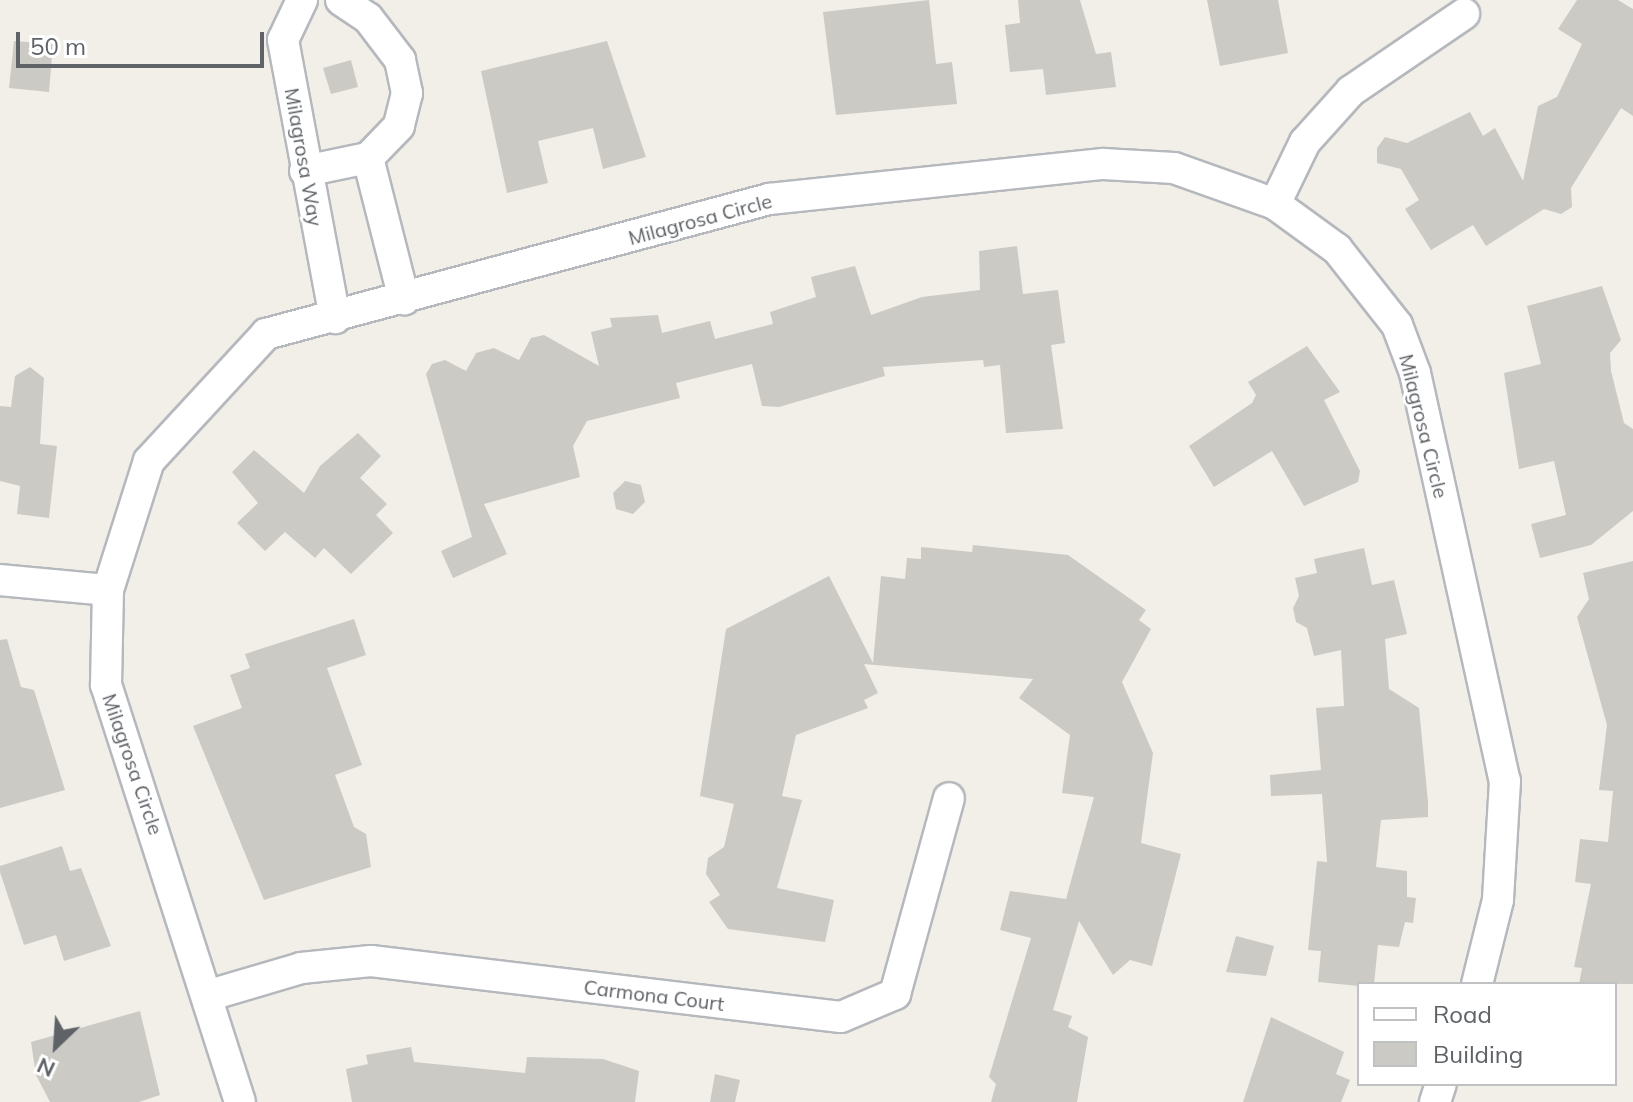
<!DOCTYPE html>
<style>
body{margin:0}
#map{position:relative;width:1633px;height:1102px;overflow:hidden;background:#f1efe8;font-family:Mulish,sans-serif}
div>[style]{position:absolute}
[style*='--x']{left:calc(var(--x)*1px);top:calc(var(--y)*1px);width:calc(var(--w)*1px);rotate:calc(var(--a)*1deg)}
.building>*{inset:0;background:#cccac5}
.roads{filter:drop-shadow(2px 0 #b5b8bc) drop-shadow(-2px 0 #b5b8bc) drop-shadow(0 2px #b5b8bc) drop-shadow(0 -2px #b5b8bc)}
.minor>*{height:30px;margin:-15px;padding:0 15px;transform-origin:15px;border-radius:15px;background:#fff}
span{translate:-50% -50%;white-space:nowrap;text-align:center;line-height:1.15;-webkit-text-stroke:6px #fff;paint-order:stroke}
.street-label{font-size:20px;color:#5f6368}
.legend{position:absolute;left:1357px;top:982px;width:260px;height:104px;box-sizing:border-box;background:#fff;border:2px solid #bfc1c3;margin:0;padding:10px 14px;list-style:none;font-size:24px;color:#5f6368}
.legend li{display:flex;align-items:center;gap:16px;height:40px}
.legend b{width:40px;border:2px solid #bfc1c3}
.north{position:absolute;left:16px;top:1006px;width:80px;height:80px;-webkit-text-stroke:6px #fff;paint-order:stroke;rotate:205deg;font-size:22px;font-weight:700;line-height:32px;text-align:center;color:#5f6368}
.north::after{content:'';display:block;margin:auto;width:28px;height:36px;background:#5f6368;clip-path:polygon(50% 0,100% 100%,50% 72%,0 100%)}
.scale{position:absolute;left:16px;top:32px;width:248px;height:36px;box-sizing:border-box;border:4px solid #5f6368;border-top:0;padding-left:10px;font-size:24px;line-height:28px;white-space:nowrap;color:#5f6368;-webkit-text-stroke:6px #fff;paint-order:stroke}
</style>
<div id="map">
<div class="building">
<i style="clip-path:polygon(929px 0,936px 64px,952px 62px,957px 104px,836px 115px,823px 12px)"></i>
<i style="clip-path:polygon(1018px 0,1080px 0,1096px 54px,1111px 52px,1116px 87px,1046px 95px,1043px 69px,1010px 72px,1005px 25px,1020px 23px)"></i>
<i style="clip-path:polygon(1207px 0,1278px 0,1288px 53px,1220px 66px)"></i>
<i style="clip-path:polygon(1577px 0,1618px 0,1633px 9px,1633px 116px,1621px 108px,1571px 188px,1572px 207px,1561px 214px,1544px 209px,1486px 246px,1473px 225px,1431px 250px,1405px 209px,1419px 200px,1401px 169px,1377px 163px,1377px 148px,1385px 137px,1407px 143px,1470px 112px,1483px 136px,1495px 128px,1523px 181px,1538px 106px,1557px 97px,1582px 44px,1558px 29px)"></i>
<i style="clip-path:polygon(14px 41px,53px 44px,49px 92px,9px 88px)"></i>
<i style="clip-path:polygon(607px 41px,646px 157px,603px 169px,593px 128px,538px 141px,548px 183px,507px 193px,481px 71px)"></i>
<i style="clip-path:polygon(351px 60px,358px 87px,331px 94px,323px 68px)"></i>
<i style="clip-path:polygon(1017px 246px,1023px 294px,1058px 290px,1065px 343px,1051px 345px,1063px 429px,1006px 433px,1000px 365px,984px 367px,983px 360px,883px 367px,885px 376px,779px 407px,762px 406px,752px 364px,676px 383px,680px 398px,587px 421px,573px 446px,580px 477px,484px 504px,507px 554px,453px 578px,441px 551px,472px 537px,426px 374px,432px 364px,445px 360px,466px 371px,476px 353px,494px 348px,519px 360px,531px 338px,544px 335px,599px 366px,591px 332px,612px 327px,610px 318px,658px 315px,662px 333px,710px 321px,715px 339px,773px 324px,770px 312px,816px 297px,811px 277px,855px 266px,871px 315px,922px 297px,980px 290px,979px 251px)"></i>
<i style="clip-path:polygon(1602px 286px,1621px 340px,1610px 353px,1611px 371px,1624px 423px,1633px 429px,1633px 511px,1591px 545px,1540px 558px,1531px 524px,1566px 515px,1554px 461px,1519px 469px,1504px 373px,1541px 364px,1527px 306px)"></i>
<i style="clip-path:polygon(1307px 346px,1340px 392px,1324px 400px,1360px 471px,1358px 482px,1304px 506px,1272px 451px,1214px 487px,1189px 446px,1252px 403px,1256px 395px,1248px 382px)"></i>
<i style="clip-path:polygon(30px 367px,44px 378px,40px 444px,57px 446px,49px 518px,17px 514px,20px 486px,0 481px,0 406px,11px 407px,15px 376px)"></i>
<i style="clip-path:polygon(358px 433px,381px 456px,360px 478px,387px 504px,376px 515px,393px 533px,351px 574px,324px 548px,315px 558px,285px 532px,265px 551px,237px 523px,258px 503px,232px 472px,254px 450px,304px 493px,320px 466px)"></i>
<i style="clip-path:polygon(625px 481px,641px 485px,645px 502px,633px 514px,616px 509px,613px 493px)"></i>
<i style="clip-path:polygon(973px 545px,1068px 555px,1146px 610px,1139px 620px,1151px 629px,1122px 682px,1153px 753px,1141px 843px,1181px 854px,1152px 966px,1130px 960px,1113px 975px,1079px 921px,1053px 1010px,1072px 1016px,1068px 1027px,1088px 1037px,1077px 1102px,991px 1102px,996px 1084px,989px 1077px,1031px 938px,1000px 930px,1010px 891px,1066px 899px,1094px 797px,1062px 793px,1070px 735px,1019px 698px,1033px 679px,864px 664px,878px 693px,864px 700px,868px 708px,796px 735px,782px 796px,802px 800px,777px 888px,834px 900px,825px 942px,728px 929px,709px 902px,720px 895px,706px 874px,708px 858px,724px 847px,734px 804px,700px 796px,726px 629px,829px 576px,873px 663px,881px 576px,905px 579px,907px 558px,921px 559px,921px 547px,972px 552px)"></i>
<i style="clip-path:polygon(1364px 548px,1372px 585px,1394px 580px,1407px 634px,1385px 639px,1389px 689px,1419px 708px,1428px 802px,1428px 817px,1381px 820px,1376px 867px,1407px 871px,1407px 897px,1416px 898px,1413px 923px,1405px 922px,1399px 947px,1378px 945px,1374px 984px,1359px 986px,1318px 982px,1321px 951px,1308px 950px,1317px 861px,1327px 862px,1322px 794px,1271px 796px,1270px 775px,1321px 770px,1316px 708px,1344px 706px,1341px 650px,1314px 656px,1307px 628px,1296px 622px,1293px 608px,1299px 596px,1295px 578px,1317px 573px,1314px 559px)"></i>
<i style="clip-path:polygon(1633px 561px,1633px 984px,1579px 984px,1582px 968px,1574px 967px,1591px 884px,1575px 882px,1580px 839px,1608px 842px,1613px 791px,1599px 790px,1607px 725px,1577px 617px,1589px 599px,1583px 573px)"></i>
<i style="clip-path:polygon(354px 619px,366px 655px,327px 668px,362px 765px,335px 775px,354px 827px,366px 834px,371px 867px,264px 900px,193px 726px,242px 708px,230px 675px,250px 668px,245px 654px)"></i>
<i style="clip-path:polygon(7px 639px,21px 687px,34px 690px,65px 790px,0 808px,0 640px)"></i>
<i style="clip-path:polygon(62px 846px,70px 871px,81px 868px,111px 946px,64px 961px,56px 935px,24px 945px,0 872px,0 866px)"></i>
<i style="clip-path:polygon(1236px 936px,1274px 946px,1266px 976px,1226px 972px)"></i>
<i style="clip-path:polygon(140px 1011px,160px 1095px,139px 1102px,50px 1102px,36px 1075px,31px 1042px)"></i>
<i style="clip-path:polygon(1271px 1017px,1344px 1052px,1336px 1074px,1350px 1080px,1341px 1102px,1243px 1102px)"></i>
<i style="clip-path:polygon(411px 1047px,414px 1062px,525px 1073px,527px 1057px,603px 1059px,639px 1071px,635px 1102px,352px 1102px,346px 1069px,368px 1064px,366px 1055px)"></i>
<i style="clip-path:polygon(715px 1074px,740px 1080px,735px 1102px,710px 1102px)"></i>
</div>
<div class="roads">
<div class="minor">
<i style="--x:302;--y:0;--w:44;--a:115.4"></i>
<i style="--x:283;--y:40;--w:283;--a:79.4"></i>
<i style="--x:341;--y:0;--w:32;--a:34"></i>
<i style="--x:368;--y:18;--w:53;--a:52.7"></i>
<i style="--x:400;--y:60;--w:34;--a:78"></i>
<i style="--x:407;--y:93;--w:34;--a:104"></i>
<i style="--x:399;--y:126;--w:45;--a:134.1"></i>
<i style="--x:368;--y:158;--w:146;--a:75.7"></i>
<i style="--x:305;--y:171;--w:64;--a:-11.7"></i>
<i style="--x:1275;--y:204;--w:69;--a:-64.2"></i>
<i style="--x:1305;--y:142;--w:69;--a:-48"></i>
<i style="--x:1351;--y:91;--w:137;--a:-34.3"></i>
<i style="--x:0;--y:580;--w:108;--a:5.3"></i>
<i style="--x:210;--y:995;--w:95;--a:-16.5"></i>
<i style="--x:301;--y:968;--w:70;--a:-5.7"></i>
<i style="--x:371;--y:961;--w:473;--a:6.8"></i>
<i style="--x:841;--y:1017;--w:59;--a:-23.1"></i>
<i style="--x:895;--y:994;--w:203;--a:-74.6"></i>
<i style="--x:240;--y:1102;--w:438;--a:-107.8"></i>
<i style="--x:106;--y:685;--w:95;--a:-88.8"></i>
<i style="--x:108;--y:590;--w:135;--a:-72.4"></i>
<i style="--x:149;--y:461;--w:173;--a:-47.3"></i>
<i style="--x:266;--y:334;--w:521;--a:-15.02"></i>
<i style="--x:769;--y:199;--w:336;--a:-6"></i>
<i style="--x:1103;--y:164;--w:71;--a:3.2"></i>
<i style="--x:1174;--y:168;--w:107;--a:19.6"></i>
<i style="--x:1275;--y:204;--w:77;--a:36"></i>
<i style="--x:1337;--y:249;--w:97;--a:51.7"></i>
<i style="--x:1397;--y:325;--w:51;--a:69.4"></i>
<i style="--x:1415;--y:373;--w:418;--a:77.6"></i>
<i style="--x:1505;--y:781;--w:119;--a:93.4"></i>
<i style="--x:1498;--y:900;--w:87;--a:104"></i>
<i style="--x:1435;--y:1102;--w:19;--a:-72"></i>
</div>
</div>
<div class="street-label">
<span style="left:304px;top:157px;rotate:80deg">Milagrosa Way</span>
<span style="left:700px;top:219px;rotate:-15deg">Milagrosa Circle</span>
<span style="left:1424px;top:426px;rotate:76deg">Milagrosa Circle</span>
<span style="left:133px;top:764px;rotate:71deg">Milagrosa Circle</span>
<span style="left:654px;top:995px;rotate:7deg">Carmona Court</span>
</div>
<ul class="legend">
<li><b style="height:10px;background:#fff"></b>Road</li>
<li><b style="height:22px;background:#cccac5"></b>Building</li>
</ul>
<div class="north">N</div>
<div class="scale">50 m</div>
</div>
